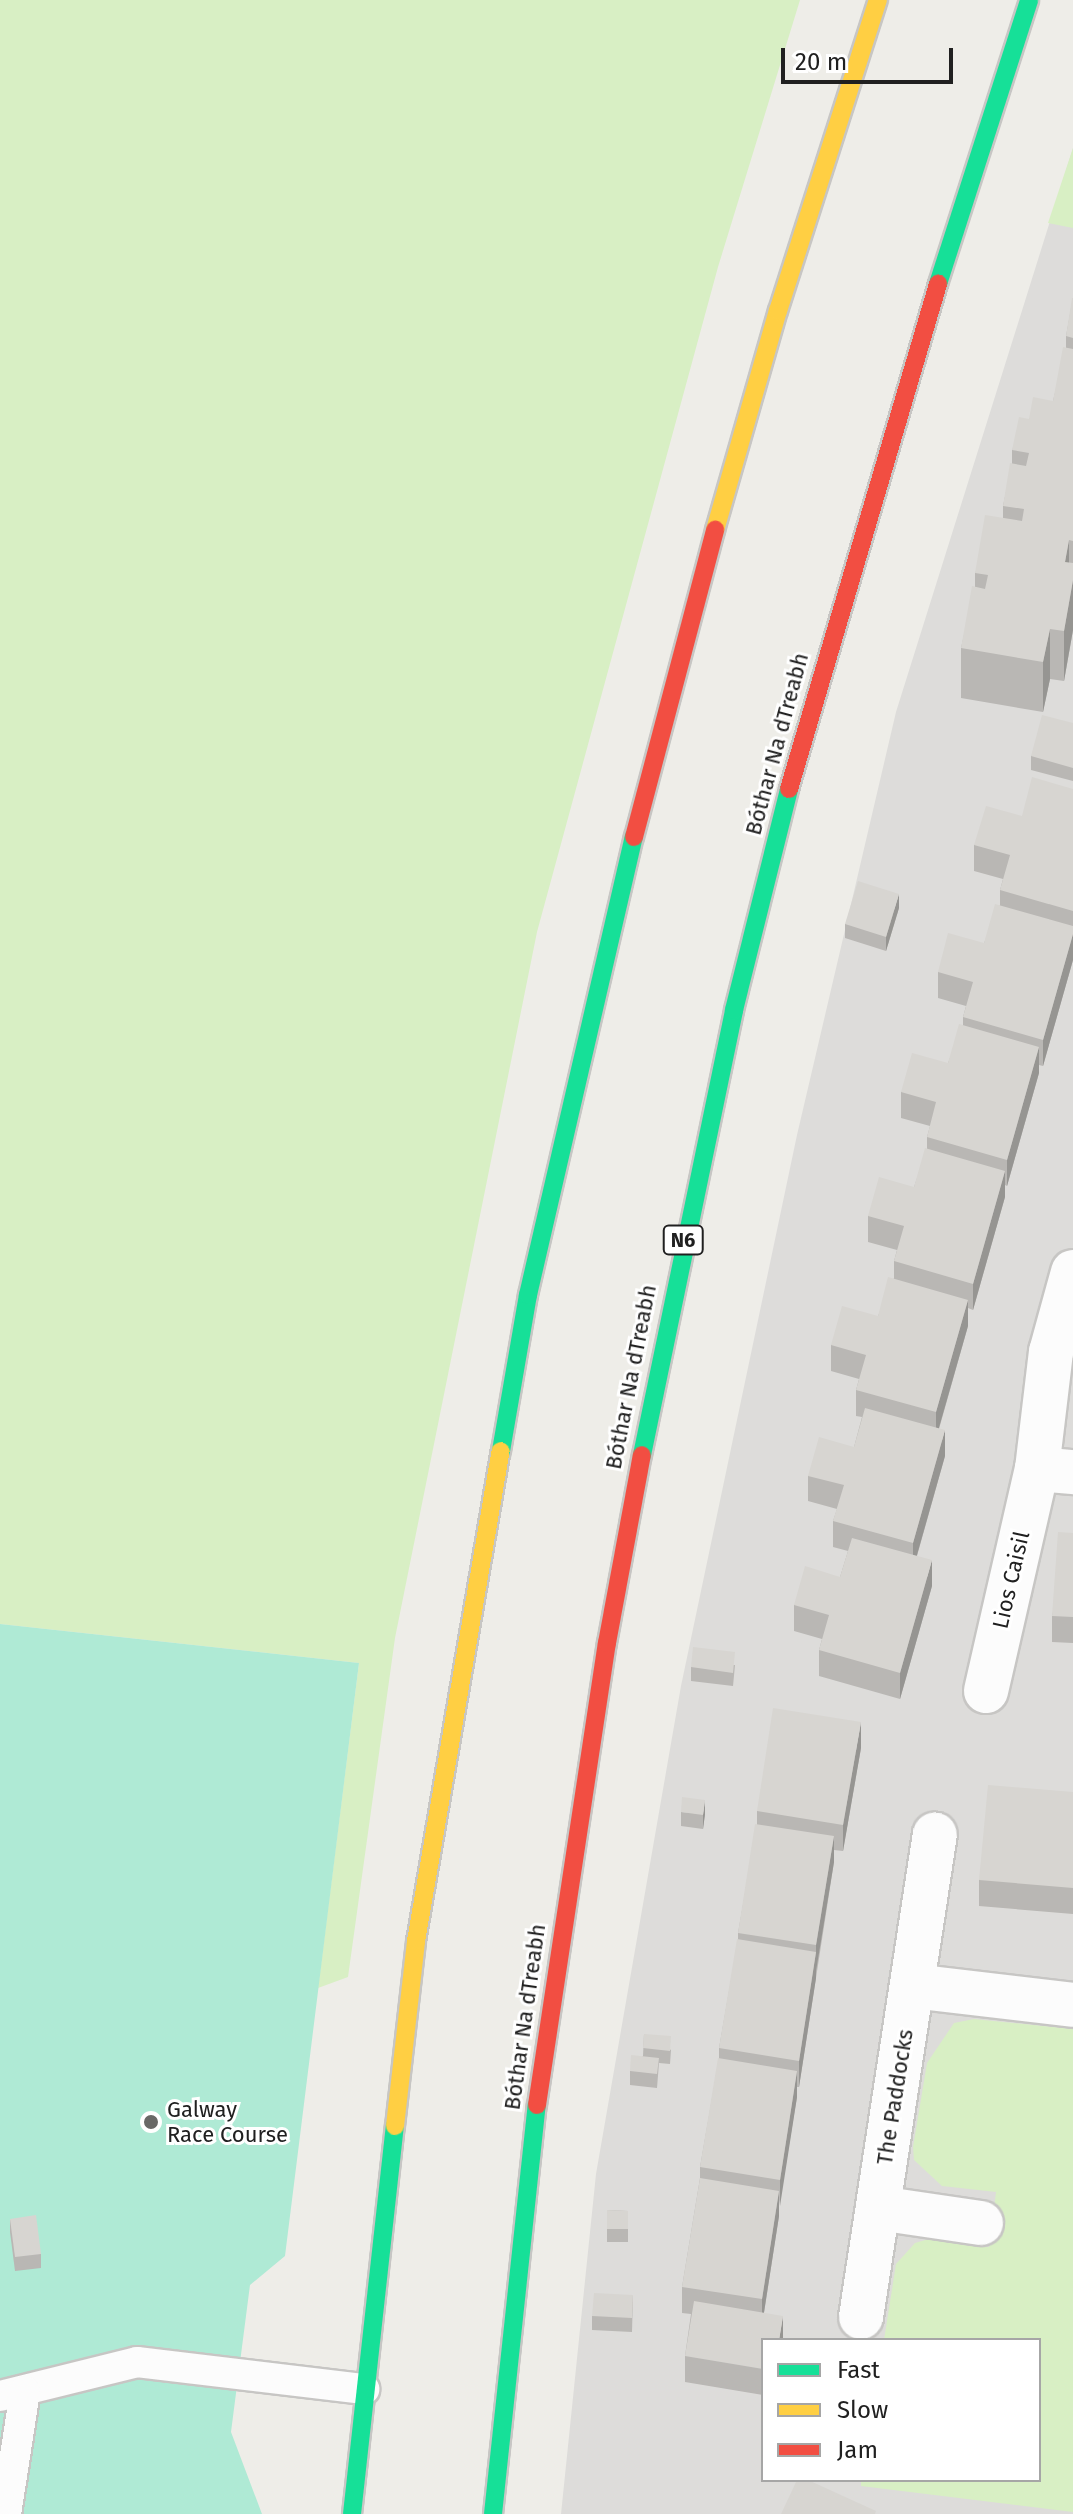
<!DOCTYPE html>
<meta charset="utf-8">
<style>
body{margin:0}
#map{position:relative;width:1073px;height:2514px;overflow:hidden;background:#eeede8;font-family:"Fira Sans",sans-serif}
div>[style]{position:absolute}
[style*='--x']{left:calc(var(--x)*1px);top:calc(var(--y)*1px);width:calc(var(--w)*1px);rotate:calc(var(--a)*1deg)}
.residential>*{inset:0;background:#dddcda}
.grass>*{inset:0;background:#d8efc4}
.pitch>*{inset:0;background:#afead5}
.roads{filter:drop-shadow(2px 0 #c7c6c4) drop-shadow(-2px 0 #c7c6c4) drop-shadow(0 2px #c7c6c4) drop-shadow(0 -2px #c7c6c4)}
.lane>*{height:30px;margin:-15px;padding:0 15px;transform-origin:15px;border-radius:15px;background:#fcfcfc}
.street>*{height:44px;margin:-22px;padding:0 22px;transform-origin:22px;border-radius:22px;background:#fcfcfc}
.fast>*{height:18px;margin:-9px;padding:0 9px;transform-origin:9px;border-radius:9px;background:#16e098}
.slow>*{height:18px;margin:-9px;padding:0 9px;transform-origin:9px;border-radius:9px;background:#ffcf43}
.jam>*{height:18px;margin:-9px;padding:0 9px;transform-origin:9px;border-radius:9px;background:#f24e42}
.wall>*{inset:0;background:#b9b7b4}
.shaded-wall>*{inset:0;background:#969592}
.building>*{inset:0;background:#d7d5d1}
.dots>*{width:22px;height:22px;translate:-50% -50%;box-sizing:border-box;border:4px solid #fff;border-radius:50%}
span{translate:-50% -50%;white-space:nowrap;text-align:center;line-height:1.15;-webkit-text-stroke:6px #fff;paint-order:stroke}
.shield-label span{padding:2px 6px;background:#fff;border:2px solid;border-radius:6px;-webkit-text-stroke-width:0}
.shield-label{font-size:20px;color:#202020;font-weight:700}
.street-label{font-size:22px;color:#202020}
.poi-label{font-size:22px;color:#202020}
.left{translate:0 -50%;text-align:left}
.legend{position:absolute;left:761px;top:2338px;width:280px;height:144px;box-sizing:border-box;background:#fff;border:2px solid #a6a6a6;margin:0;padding:10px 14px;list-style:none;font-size:24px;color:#202020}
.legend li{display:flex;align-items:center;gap:16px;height:40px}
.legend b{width:40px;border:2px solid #a6a6a6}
.scale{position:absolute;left:781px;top:48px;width:172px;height:36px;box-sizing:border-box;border:4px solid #202020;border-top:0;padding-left:10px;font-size:24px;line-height:28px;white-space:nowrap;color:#202020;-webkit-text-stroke:6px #fff;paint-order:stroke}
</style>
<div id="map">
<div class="residential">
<i style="clip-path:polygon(evenodd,1073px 148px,1073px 2514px,561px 2514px,596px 2174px,681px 1686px,797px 1135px,896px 712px,1073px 148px,763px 2340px,1039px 2340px,1039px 2480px,763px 2480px,763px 2340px)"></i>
</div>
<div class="grass">
<i style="clip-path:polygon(0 0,800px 0,718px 267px,537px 932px,395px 1638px,348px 1977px,318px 1988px,359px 1663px,0 1624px)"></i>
<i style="clip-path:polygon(1073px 148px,1073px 228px,1048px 223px)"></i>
<i style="clip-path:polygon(974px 2019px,1073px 2029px,1073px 2512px,861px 2486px,861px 2480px,1039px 2480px,1039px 2340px,884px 2340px,896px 2264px,915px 2243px,932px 2238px,989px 2247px,996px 2192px,942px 2186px,914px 2160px,913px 2147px,927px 2063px,954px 2023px)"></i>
</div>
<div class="pitch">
<i style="clip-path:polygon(0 1624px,359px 1663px,285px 2256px,250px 2285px,231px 2432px,262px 2514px,0 2514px)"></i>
</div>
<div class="roads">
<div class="lane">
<i style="--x:0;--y:2396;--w:141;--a:-13.9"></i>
<i style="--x:137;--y:2362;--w:229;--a:6.8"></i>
<i style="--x:6;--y:2514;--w:124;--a:-81.2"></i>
</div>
<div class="street">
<i style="--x:1037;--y:1469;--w:36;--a:5"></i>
<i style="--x:986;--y:1691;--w:228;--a:-77.1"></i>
<i style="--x:1037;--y:1469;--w:118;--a:-83.2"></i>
<i style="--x:1051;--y:1352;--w:83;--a:-74.6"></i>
<i style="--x:912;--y:1986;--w:162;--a:6.7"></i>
<i style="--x:878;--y:2208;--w:104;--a:8.3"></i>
<i style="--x:861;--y:2317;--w:488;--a:-81.3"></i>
</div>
<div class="fast">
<i style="--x:938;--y:284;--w:298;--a:-72.2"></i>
<i style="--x:501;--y:1451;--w:158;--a:-80.2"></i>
<i style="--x:528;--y:1295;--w:470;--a:-77"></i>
<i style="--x:642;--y:1455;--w:454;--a:-78.3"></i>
<i style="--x:734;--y:1010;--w:228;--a:-76"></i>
<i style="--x:352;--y:2514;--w:390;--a:-83.7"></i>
<i style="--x:493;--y:2514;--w:411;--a:-83.9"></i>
</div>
<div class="slow">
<i style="--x:715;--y:530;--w:228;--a:-74"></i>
<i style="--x:778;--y:311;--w:327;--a:-72.2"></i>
<i style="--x:395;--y:2126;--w:186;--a:-83.5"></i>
<i style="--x:416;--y:1941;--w:497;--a:-80.2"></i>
</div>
<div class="jam">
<i style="--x:789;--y:789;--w:527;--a:-73.56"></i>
<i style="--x:634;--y:837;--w:318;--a:-75.2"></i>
<i style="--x:537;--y:2105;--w:467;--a:-81.4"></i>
<i style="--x:607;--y:1643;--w:191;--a:-79.5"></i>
</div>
</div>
<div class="wall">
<i style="clip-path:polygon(1073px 298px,1073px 630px,1064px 681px,1050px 679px,1043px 712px,961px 698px,961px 648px,975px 587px,975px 573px,1003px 518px,1003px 506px,1012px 463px,1012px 450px,1029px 419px,1053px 401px,1066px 348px,1066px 336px)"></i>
<i style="clip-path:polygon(1073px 723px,1073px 781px,1031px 770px,1031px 756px)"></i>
<i style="clip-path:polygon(1073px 789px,1073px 960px,1043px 1066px,1039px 1065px,1039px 1073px,1007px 1186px,1005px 1185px,1005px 1197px,973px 1310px,968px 1308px,968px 1326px,939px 1429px,945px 1456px,917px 1556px,932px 1586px,900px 1699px,819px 1676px,819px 1650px,822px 1639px,794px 1631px,794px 1605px,840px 1577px,848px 1551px,833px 1547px,833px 1521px,837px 1509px,808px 1501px,808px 1476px,854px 1447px,862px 1417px,856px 1416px,856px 1390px,859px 1379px,831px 1371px,831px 1345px,878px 1316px,894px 1278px,894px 1261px,897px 1250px,868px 1242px,868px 1216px,914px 1187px,927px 1149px,927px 1137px,930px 1126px,901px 1118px,901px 1092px,948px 1063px,963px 1025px,963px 1017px,966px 1006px,938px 998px,938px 972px,984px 943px,1000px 905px,1000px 890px,1003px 879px,974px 871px,974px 845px,1022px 816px)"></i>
<i style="clip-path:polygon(899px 908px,886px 951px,845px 938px,845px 924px)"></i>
<i style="clip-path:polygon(1073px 1533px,1073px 1643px,1052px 1642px,1052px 1616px)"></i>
<i style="clip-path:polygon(735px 1665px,733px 1686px,691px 1681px,691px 1667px)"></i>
<i style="clip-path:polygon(861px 1748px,843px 1851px,834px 1850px,834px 1862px,816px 1978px,799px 2087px,797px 2087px,797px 2097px,779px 2206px,779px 2216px,764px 2313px,763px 2395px,685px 2382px,685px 2356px,691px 2314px,682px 2313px,682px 2287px,700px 2178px,700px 2167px,719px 2058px,719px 2048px,738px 1940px,738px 1933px,757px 1824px,757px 1811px)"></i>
<i style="clip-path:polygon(1073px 1792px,1073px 1914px,979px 1906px,979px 1880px)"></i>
<i style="clip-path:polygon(681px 1812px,705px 1814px,703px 1829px,681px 1826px)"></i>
<i style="clip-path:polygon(644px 2034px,671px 2050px,670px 2064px,659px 2063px,657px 2088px,630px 2085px,630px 2071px,643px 2056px)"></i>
<i style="clip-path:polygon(607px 2210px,628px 2211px,628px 2242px,607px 2242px)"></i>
<i style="clip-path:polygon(10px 2219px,41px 2254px,41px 2268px,15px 2271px,10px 2232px)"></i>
<i style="clip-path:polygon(633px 2295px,632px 2332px,592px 2330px,592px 2316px)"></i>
</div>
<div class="shaded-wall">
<i style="clip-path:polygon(1069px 540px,1069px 590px,1065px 562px)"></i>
<i style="clip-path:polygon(1073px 580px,1073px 630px,1064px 681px,1064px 631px)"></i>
<i style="clip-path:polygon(1050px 629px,1050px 679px,1043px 712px,1043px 662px)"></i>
<i style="clip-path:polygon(899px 894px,899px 908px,886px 951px,886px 937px)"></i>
<i style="clip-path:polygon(1073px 934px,1073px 960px,1043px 1066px,1043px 1040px)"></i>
<i style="clip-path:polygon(1039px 1047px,1039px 1073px,1007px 1186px,1007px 1160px)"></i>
<i style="clip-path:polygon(1005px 1171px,1005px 1197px,973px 1310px,973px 1284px)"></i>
<i style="clip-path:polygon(968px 1300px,968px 1326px,936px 1438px,936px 1412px)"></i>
<i style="clip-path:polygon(945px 1430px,945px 1456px,913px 1569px,913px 1543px)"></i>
<i style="clip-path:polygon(932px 1560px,932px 1586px,900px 1699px,900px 1673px)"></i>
<i style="clip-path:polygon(861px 1722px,861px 1748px,843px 1851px,843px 1825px)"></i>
<i style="clip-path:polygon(705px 1800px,705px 1814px,703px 1829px,703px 1815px)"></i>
<i style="clip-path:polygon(834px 1836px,834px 1862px,816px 1971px,816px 1945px)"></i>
<i style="clip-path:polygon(816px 1952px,816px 1978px,799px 2087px,799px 2061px)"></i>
<i style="clip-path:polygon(797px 2071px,797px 2097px,780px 2206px,780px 2180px)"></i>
<i style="clip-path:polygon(779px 2191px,779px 2216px,762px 2325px,762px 2299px)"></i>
<i style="clip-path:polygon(783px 2316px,783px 2340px,779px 2340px)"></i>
</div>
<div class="building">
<i style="clip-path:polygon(1072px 298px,1073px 298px,1073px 338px,1066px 336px)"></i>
<i style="clip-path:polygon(1063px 347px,1073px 349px,1073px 541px,1069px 540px,1065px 562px,1073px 563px,1073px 580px,1064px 631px,1050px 629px,1043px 662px,961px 648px,972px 586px,985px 589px,988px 575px,975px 573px,985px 515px,1022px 521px,1024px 509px,1003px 506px,1010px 463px,1026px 466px,1029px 453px,1012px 450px,1019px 417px,1029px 419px,1033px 397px,1053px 401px)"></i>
<i style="clip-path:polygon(1042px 715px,1073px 723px,1073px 768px,1031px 756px)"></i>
<i style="clip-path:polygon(1032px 777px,1073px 789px,1073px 911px,1000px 890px,1010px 855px,974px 845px,986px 806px,1022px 816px)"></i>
<i style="clip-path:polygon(858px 881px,899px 894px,886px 937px,845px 924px)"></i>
<i style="clip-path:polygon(995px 904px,1073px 926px,1073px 934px,1043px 1040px,963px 1017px,973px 982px,938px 972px,948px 933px,984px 943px)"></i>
<i style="clip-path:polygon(959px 1024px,1039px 1047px,1007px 1160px,927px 1137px,936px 1102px,901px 1092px,912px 1053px,948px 1063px)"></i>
<i style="clip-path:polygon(925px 1148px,1005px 1171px,973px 1284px,894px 1261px,904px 1226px,868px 1216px,879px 1177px,914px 1187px)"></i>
<i style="clip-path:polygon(888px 1277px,968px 1300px,936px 1412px,856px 1390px,866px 1355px,831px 1345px,842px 1306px,878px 1316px)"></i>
<i style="clip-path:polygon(865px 1408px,945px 1430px,913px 1543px,833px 1521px,844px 1485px,808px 1476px,819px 1437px,854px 1447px)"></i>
<i style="clip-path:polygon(1058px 1532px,1073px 1533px,1073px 1617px,1052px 1616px)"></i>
<i style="clip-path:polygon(852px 1538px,932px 1560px,900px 1673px,819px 1650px,829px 1615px,794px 1605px,805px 1566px,840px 1577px)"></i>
<i style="clip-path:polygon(693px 1647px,735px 1652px,733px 1673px,691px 1667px)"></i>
<i style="clip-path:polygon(773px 1708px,861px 1722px,843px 1825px,757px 1811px)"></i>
<i style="clip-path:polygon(988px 1785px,1073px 1792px,1073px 1888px,979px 1880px)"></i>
<i style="clip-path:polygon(682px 1797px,705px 1800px,703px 1815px,681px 1812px)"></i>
<i style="clip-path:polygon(755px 1824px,834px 1836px,816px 1945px,738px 1933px)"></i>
<i style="clip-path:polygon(737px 1939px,816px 1952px,799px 2061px,719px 2048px)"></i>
<i style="clip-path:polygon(644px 2034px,671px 2036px,670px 2051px,643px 2048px)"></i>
<i style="clip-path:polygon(631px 2055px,659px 2058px,657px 2074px,630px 2071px)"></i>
<i style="clip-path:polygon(718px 2058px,797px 2071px,780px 2180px,700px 2167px)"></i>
<i style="clip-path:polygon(700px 2178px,779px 2191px,762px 2299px,682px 2287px)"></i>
<i style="clip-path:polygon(607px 2210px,628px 2211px,628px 2229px,607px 2229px)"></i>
<i style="clip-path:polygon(36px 2215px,41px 2254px,15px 2257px,10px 2219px)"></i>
<i style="clip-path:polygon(594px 2293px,633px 2295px,632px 2318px,592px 2316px)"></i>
<i style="clip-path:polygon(694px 2301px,783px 2316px,779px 2340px,763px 2340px,763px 2369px,685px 2356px)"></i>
<i style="clip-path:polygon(797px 2480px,808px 2480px,876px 2511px,875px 2514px,781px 2514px)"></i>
</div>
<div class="dots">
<i style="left:151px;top:2122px;background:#686866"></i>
</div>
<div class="shield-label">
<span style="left:683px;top:1240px">N6</span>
</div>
<div class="street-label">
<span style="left:777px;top:744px;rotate:-75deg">Bóthar Na dTreabh</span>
<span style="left:631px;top:1377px;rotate:-79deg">Bóthar Na dTreabh</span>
<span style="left:1011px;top:1580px;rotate:-77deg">Lios Caisil</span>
<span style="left:525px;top:2017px;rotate:-82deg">Bóthar Na dTreabh</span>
<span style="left:895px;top:2097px;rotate:-81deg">The Paddocks</span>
</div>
<div class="poi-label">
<span class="left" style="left:167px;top:2122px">Galway<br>Race Course</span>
</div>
<ul class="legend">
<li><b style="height:10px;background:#16e098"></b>Fast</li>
<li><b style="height:10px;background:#ffcf43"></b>Slow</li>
<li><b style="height:10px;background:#f24e42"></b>Jam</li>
</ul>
<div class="scale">20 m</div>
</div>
